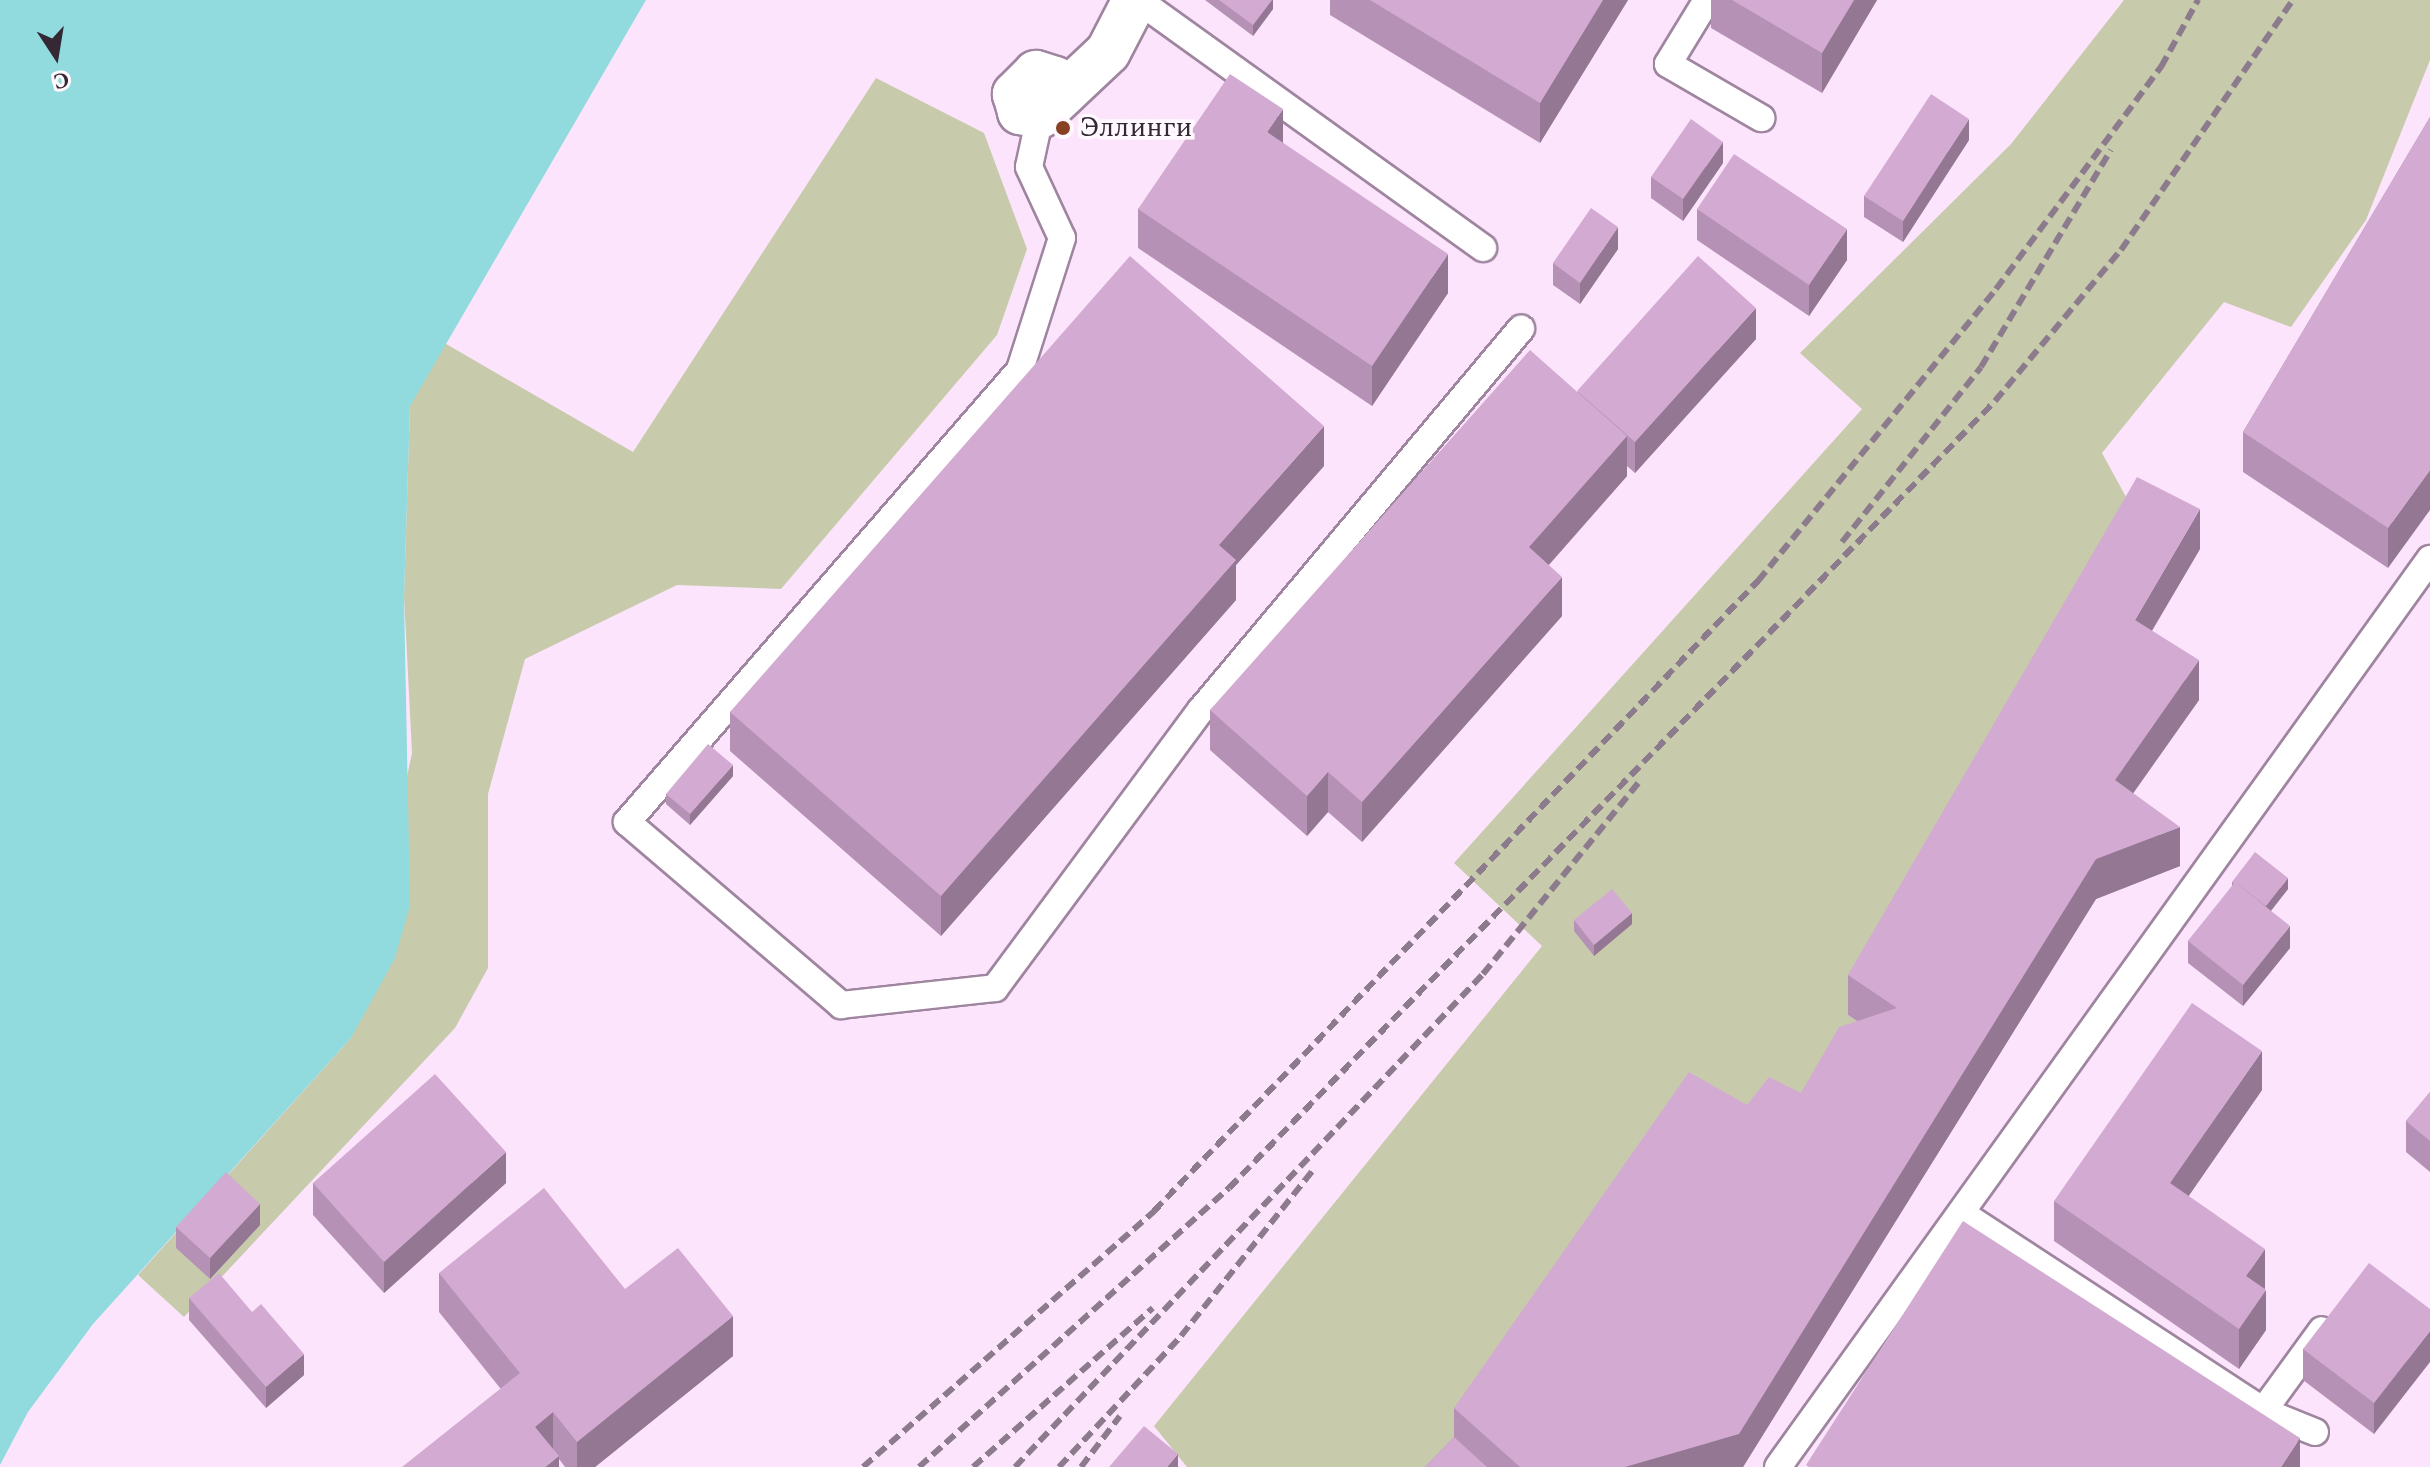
<!DOCTYPE html>
<meta charset="utf-8">
<style>
body{margin:0}
#map{position:relative;width:2430px;height:1467px;overflow:hidden;background:#fce5fc;font-family:Spectral,serif}
div>[style]{position:absolute}
[style*='--x']{left:calc(var(--x)*1px);top:calc(var(--y)*1px);width:calc(var(--w)*1px);rotate:calc(var(--a)*1deg)}
.green>*{inset:0;background:#c7cbab}
.water>*{inset:0;background:#91dadd}
.roads{filter:drop-shadow(2px 0 #9f859f) drop-shadow(-2px 0 #9f859f) drop-shadow(0 2px #9f859f) drop-shadow(0 -2px #9f859f)}
.lane>*{height:26px;margin:-13px;padding:0 13px;transform-origin:13px;border-radius:13px;background:#fff}
.street>*{height:44px;margin:-22px;padding:0 22px;transform-origin:22px;border-radius:22px;background:#fff}
.rail>*{height:6px;margin-top:-3px;transform-origin:0;background:repeating-linear-gradient(90deg,#8c7b8c 0 12px,transparent 0 18px)}
.wall>*{inset:0;background:#b592b5}
.shaded-wall>*{inset:0;background:#947793}
.building>*{inset:0;background:#d3aad2}
.dots>*{width:22px;height:22px;translate:-50% -50%;box-sizing:border-box;border:4px solid #fff9ff;border-radius:50%}
span{translate:-50% -50%;white-space:nowrap;text-align:center;line-height:1.15;-webkit-text-stroke:7px #fff9ff;paint-order:stroke}
.poi-label{font-size:28px;color:#332833}
.left{translate:0 -50%;text-align:left}
.north{position:absolute;left:16px;top:16px;width:80px;height:80px;-webkit-text-stroke:6px #fff9ff;paint-order:stroke;rotate:168deg;font-size:22px;font-weight:700;line-height:32px;text-align:center;color:#332833}
.north::after{content:'';display:block;margin:auto;width:28px;height:36px;background:#332833;clip-path:polygon(50% 0,100% 100%,50% 72%,0 100%)}
</style>
<div id="map">
<div class="green">
<i style="clip-path:polygon(2124px 0,2430px 0,2430px 60px,2366px 220px,2291px 327px,2224px 302px,2102px 453px,2137px 517px,1848px 1015px,1897px 1047px,1435px 1467px,1187px 1467px,1154px 1426px,1542px 946px,1454px 863px,1862px 409px,1800px 353px,2011px 144px)"></i>
<i style="clip-path:polygon(876px 78px,984px 133px,1027px 249px,997px 335px,781px 589px,677px 585px,525px 659px,488px 794px,488px 968px,455px 1028px,184px 1317px,138px 1275px,351px 1038px,412px 753px,404px 596px,410px 406px,441px 341px,633px 452px)"></i>
</div>
<div class="water">
<i style="clip-path:polygon(0 0,646px 0,410px 406px,404px 596px,410px 905px,395px 958px,351px 1038px,93px 1324px,28px 1412px,0 1465px)"></i>
</div>
<div class="roads">
<div class="lane">
<i style="--x:1138;--y:0;--w:425;--a:35.7"></i>
<i style="--x:1707;--y:0;--w:75;--a:121.4"></i>
<i style="--x:1668;--y:64;--w:108;--a:30.1"></i>
<i style="--x:1040;--y:116;--w:52;--a:102.2"></i>
<i style="--x:1029;--y:167;--w:78;--a:65.1"></i>
<i style="--x:1062;--y:238;--w:139;--a:107.7"></i>
<i style="--x:1020;--y:370;--w:599;--a:131.01"></i>
<i style="--x:627;--y:822;--w:282;--a:40.5"></i>
<i style="--x:841;--y:1005;--w:155;--a:-6.3"></i>
<i style="--x:995;--y:988;--w:346;--a:-53.5"></i>
<i style="--x:1201;--y:710;--w:498;--a:-50"></i>
<i style="--x:1964;--y:1215;--w:358;--a:33.2"></i>
<i style="--x:2263;--y:1411;--w:56;--a:22"></i>
<i style="--x:2263;--y:1411;--w:100;--a:-53.9"></i>
<i style="--x:1778;--y:1467;--w:1118;--a:-54.32"></i>
</div>
<div class="street">
<i style="--x:1063;--y:94;--w:17;--a:-118"></i>
<i style="--x:1055;--y:79;--w:20;--a:-162"></i>
<i style="--x:1036;--y:73;--w:30;--a:135"></i>
<i style="--x:1015;--y:94;--w:19;--a:74"></i>
<i style="--x:1020;--y:112;--w:20;--a:11"></i>
<i style="--x:1040;--y:116;--w:93;--a:-43.3"></i>
<i style="--x:1108;--y:52;--w:59;--a:-62.6"></i>
</div>
</div>
<div class="rail">
<i style="--x:1842;--y:542;--w:223;--a:-51.5"></i>
<i style="--x:1981;--y:367;--w:253;--a:-59.1"></i>
<i style="--x:863;--y:1467;--w:388;--a:-41.3"></i>
<i style="--x:1154;--y:1211;--w:873;--a:-46.21"></i>
<i style="--x:1758;--y:581;--w:377;--a:-50.8"></i>
<i style="--x:1996;--y:289;--w:277;--a:-53.4"></i>
<i style="--x:2161;--y:67;--w:77;--a:-61.1"></i>
<i style="--x:919;--y:1467;--w:417;--a:-42"></i>
<i style="--x:1229;--y:1188;--w:1098;--a:-45.77"></i>
<i style="--x:1995;--y:401;--w:197;--a:-50.2"></i>
<i style="--x:2121;--y:250;--w:303;--a:-55.5"></i>
<i style="--x:973;--y:1467;--w:240;--a:-41.5"></i>
<i style="--x:1015;--y:1467;--w:680;--a:-46.49"></i>
<i style="--x:1483;--y:974;--w:249;--a:-50.9"></i>
<i style="--x:1059;--y:1467;--w:179;--a:-47"></i>
<i style="--x:1181;--y:1336;--w:213;--a:-51.5"></i>
<i style="--x:1081;--y:1467;--w:64;--a:-52.6"></i>
</div>
<div class="wall">
<i style="clip-path:polygon(1205px 0,1273px 0,1273px 9px,1253px 36px)"></i>
<i style="clip-path:polygon(1330px 0,1628px 0,1540px 143px,1330px 15px)"></i>
<i style="clip-path:polygon(1711px 0,1877px 0,1822px 93px,1711px 28px)"></i>
<i style="clip-path:polygon(2430px 117px,2388px 568px,2243px 472px,2243px 432px)"></i>
<i style="clip-path:polygon(1969px 140px,1903px 242px,1864px 217px,1864px 196px)"></i>
<i style="clip-path:polygon(1283px 143px,1448px 293px,1372px 406px,1138px 248px,1138px 209px)"></i>
<i style="clip-path:polygon(1723px 163px,1683px 221px,1651px 198px,1651px 177px)"></i>
<i style="clip-path:polygon(1697px 209px,1847px 260px,1809px 316px,1697px 240px)"></i>
<i style="clip-path:polygon(1618px 249px,1580px 304px,1553px 285px,1553px 263px)"></i>
<i style="clip-path:polygon(1756px 339px,1635px 473px,1627px 466px,1627px 476px,1549px 565px,1562px 616px,1362px 842px,1328px 812px,1307px 836px,1210px 750px,1210px 710px,1577px 392px)"></i>
<i style="clip-path:polygon(1324px 466px,1236px 565px,1236px 600px,941px 936px,730px 751px,730px 712px)"></i>
<i style="clip-path:polygon(2200px 549px,2152px 631px,2199px 700px,2133px 793px,2180px 866px,2096px 899px,1743px 1467px,1425px 1467px,1454px 1437px,1454px 1408px,1747px 1105px,1801px 1093px,1857px 1021px,1848px 1015px,1848px 975px)"></i>
<i style="clip-path:polygon(733px 776px,690px 825px,666px 804px,666px 794px)"></i>
<i style="clip-path:polygon(2232px 882px,2288px 889px,2271px 911px,2290px 948px,2243px 1006px,2188px 963px,2188px 941px,2232px 887px)"></i>
<i style="clip-path:polygon(1574px 920px,1632px 924px,1594px 956px,1574px 931px)"></i>
<i style="clip-path:polygon(2262px 1090px,2188px 1196px,2265px 1289px,2266px 1330px,2239px 1369px,2054px 1241px,2054px 1201px)"></i>
<i style="clip-path:polygon(2430px 1092px,2430px 1172px,2406px 1152px,2406px 1121px)"></i>
<i style="clip-path:polygon(313px 1183px,506px 1183px,384px 1293px,313px 1215px)"></i>
<i style="clip-path:polygon(260px 1225px,210px 1279px,176px 1248px,176px 1227px)"></i>
<i style="clip-path:polygon(439px 1273px,625px 1289px,733px 1356px,595px 1467px,565px 1467px,559px 1459px,559px 1467px,500px 1388px,439px 1312px)"></i>
<i style="clip-path:polygon(189px 1298px,252px 1312px,304px 1375px,266px 1408px,189px 1320px)"></i>
<i style="clip-path:polygon(2430px 1309px,2374px 1434px,2303px 1380px,2303px 1349px)"></i>
</div>
<div class="shaded-wall">
<i style="clip-path:polygon(1272px 0,1273px 0,1273px 9px,1253px 36px,1253px 25px)"></i>
<i style="clip-path:polygon(1603px 0,1628px 0,1540px 143px,1540px 103px)"></i>
<i style="clip-path:polygon(1854px 0,1877px 0,1822px 93px,1822px 53px)"></i>
<i style="clip-path:polygon(1283px 109px,1283px 148px,1267px 132px)"></i>
<i style="clip-path:polygon(1969px 119px,1969px 140px,1903px 242px,1903px 221px)"></i>
<i style="clip-path:polygon(1723px 142px,1723px 163px,1683px 221px,1683px 199px)"></i>
<i style="clip-path:polygon(1618px 227px,1618px 249px,1580px 304px,1580px 283px)"></i>
<i style="clip-path:polygon(1847px 229px,1847px 260px,1809px 316px,1809px 285px)"></i>
<i style="clip-path:polygon(1448px 254px,1448px 293px,1372px 406px,1372px 366px)"></i>
<i style="clip-path:polygon(1756px 308px,1756px 339px,1635px 473px,1635px 442px)"></i>
<i style="clip-path:polygon(1324px 426px,1324px 466px,1236px 565px,1236px 600px,941px 936px,941px 896px,1219px 545px)"></i>
<i style="clip-path:polygon(1627px 436px,1627px 476px,1529px 587px,1529px 547px)"></i>
<i style="clip-path:polygon(2430px 470px,2430px 510px,2388px 568px,2388px 528px)"></i>
<i style="clip-path:polygon(2200px 509px,2200px 549px,2135px 659px,2135px 620px)"></i>
<i style="clip-path:polygon(1562px 577px,1562px 616px,1362px 842px,1362px 802px)"></i>
<i style="clip-path:polygon(2199px 660px,2199px 700px,2115px 819px,2115px 780px)"></i>
<i style="clip-path:polygon(733px 765px,733px 776px,690px 825px,690px 814px)"></i>
<i style="clip-path:polygon(1328px 772px,1328px 812px,1307px 836px,1307px 796px)"></i>
<i style="clip-path:polygon(2180px 827px,2180px 866px,2096px 899px,1743px 1467px,1625px 1467px,2096px 859px)"></i>
<i style="clip-path:polygon(2288px 878px,2288px 889px,2265px 918px,2265px 907px)"></i>
<i style="clip-path:polygon(1632px 913px,1632px 924px,1594px 956px,1594px 945px)"></i>
<i style="clip-path:polygon(2290px 926px,2290px 948px,2243px 1006px,2243px 985px)"></i>
<i style="clip-path:polygon(2262px 1051px,2262px 1090px,2170px 1223px,2170px 1183px)"></i>
<i style="clip-path:polygon(506px 1152px,506px 1183px,384px 1293px,384px 1262px)"></i>
<i style="clip-path:polygon(260px 1204px,260px 1225px,210px 1279px,210px 1258px)"></i>
<i style="clip-path:polygon(2265px 1249px,2265px 1289px,2246px 1276px)"></i>
<i style="clip-path:polygon(2266px 1290px,2266px 1330px,2239px 1369px,2239px 1329px)"></i>
<i style="clip-path:polygon(733px 1316px,733px 1356px,595px 1467px,577px 1467px,577px 1442px)"></i>
<i style="clip-path:polygon(2430px 1331px,2430px 1362px,2374px 1434px,2374px 1403px)"></i>
<i style="clip-path:polygon(304px 1354px,304px 1375px,266px 1408px,266px 1387px)"></i>
<i style="clip-path:polygon(553px 1412px,553px 1452px,535px 1427px)"></i>
<i style="clip-path:polygon(2300px 1438px,2300px 1467px,2281px 1467px)"></i>
<i style="clip-path:polygon(1178px 1454px,1178px 1467px,1167px 1467px)"></i>
<i style="clip-path:polygon(559px 1456px,559px 1467px,545px 1467px)"></i>
</div>
<div class="building">
<i style="clip-path:polygon(1219px 0,1272px 0,1253px 25px)"></i>
<i style="clip-path:polygon(1370px 0,1603px 0,1540px 103px)"></i>
<i style="clip-path:polygon(1732px 0,1854px 0,1822px 53px)"></i>
<i style="clip-path:polygon(1230px 74px,1283px 109px,1267px 132px,1448px 254px,1372px 366px,1138px 209px)"></i>
<i style="clip-path:polygon(1931px 94px,1969px 119px,1903px 221px,1864px 196px)"></i>
<i style="clip-path:polygon(2430px 117px,2430px 470px,2388px 528px,2243px 432px)"></i>
<i style="clip-path:polygon(1691px 119px,1723px 142px,1683px 199px,1651px 177px)"></i>
<i style="clip-path:polygon(1734px 154px,1847px 229px,1809px 285px,1697px 209px)"></i>
<i style="clip-path:polygon(1591px 208px,1618px 227px,1580px 283px,1553px 263px)"></i>
<i style="clip-path:polygon(1130px 256px,1324px 426px,1219px 545px,1236px 560px,941px 896px,730px 712px)"></i>
<i style="clip-path:polygon(1698px 256px,1756px 308px,1635px 442px,1577px 391px)"></i>
<i style="clip-path:polygon(1530px 350px,1627px 436px,1529px 547px,1562px 577px,1362px 802px,1328px 772px,1307px 796px,1210px 710px)"></i>
<i style="clip-path:polygon(2137px 477px,2200px 509px,2135px 620px,2199px 660px,2115px 780px,2180px 827px,2096px 859px,1739px 1434px,1625px 1467px,1520px 1467px,1454px 1408px,1689px 1072px,1747px 1105px,1769px 1077px,1801px 1093px,1839px 1027px,1897px 1008px,1848px 975px)"></i>
<i style="clip-path:polygon(708px 744px,733px 765px,690px 814px,666px 794px)"></i>
<i style="clip-path:polygon(2255px 852px,2288px 878px,2266px 906px,2235px 882px,2235px 884px,2232px 882px)"></i>
<i style="clip-path:polygon(2235px 882px,2290px 926px,2243px 985px,2188px 941px)"></i>
<i style="clip-path:polygon(1612px 889px,1632px 913px,1594px 945px,1574px 920px)"></i>
<i style="clip-path:polygon(2192px 1003px,2262px 1051px,2170px 1183px,2265px 1249px,2246px 1276px,2266px 1290px,2239px 1329px,2054px 1201px)"></i>
<i style="clip-path:polygon(435px 1074px,506px 1152px,384px 1262px,313px 1183px)"></i>
<i style="clip-path:polygon(2430px 1092px,2430px 1141px,2406px 1121px)"></i>
<i style="clip-path:polygon(226px 1172px,260px 1204px,210px 1258px,176px 1227px)"></i>
<i style="clip-path:polygon(544px 1188px,625px 1289px,678px 1248px,733px 1316px,577px 1442px,553px 1412px,535px 1427px,559px 1456px,545px 1467px,402px 1467px,520px 1373px,439px 1273px)"></i>
<i style="clip-path:polygon(1963px 1221px,2300px 1438px,2281px 1467px,1809px 1467px,1806px 1465px)"></i>
<i style="clip-path:polygon(2369px 1263px,2430px 1309px,2430px 1331px,2374px 1403px,2303px 1349px)"></i>
<i style="clip-path:polygon(219px 1273px,252px 1312px,261px 1304px,304px 1354px,266px 1387px,189px 1298px)"></i>
<i style="clip-path:polygon(1144px 1426px,1178px 1454px,1167px 1467px,1109px 1467px)"></i>
<i style="clip-path:polygon(1454px 1437px,1487px 1467px,1425px 1467px)"></i>
</div>
<div class="dots">
<i style="left:1063px;top:128px;background:#883f23"></i>
</div>
<div class="poi-label">
<span class="left" style="left:1079px;top:128px">Эллинги</span>
</div>
<div class="north">С</div>
</div>
